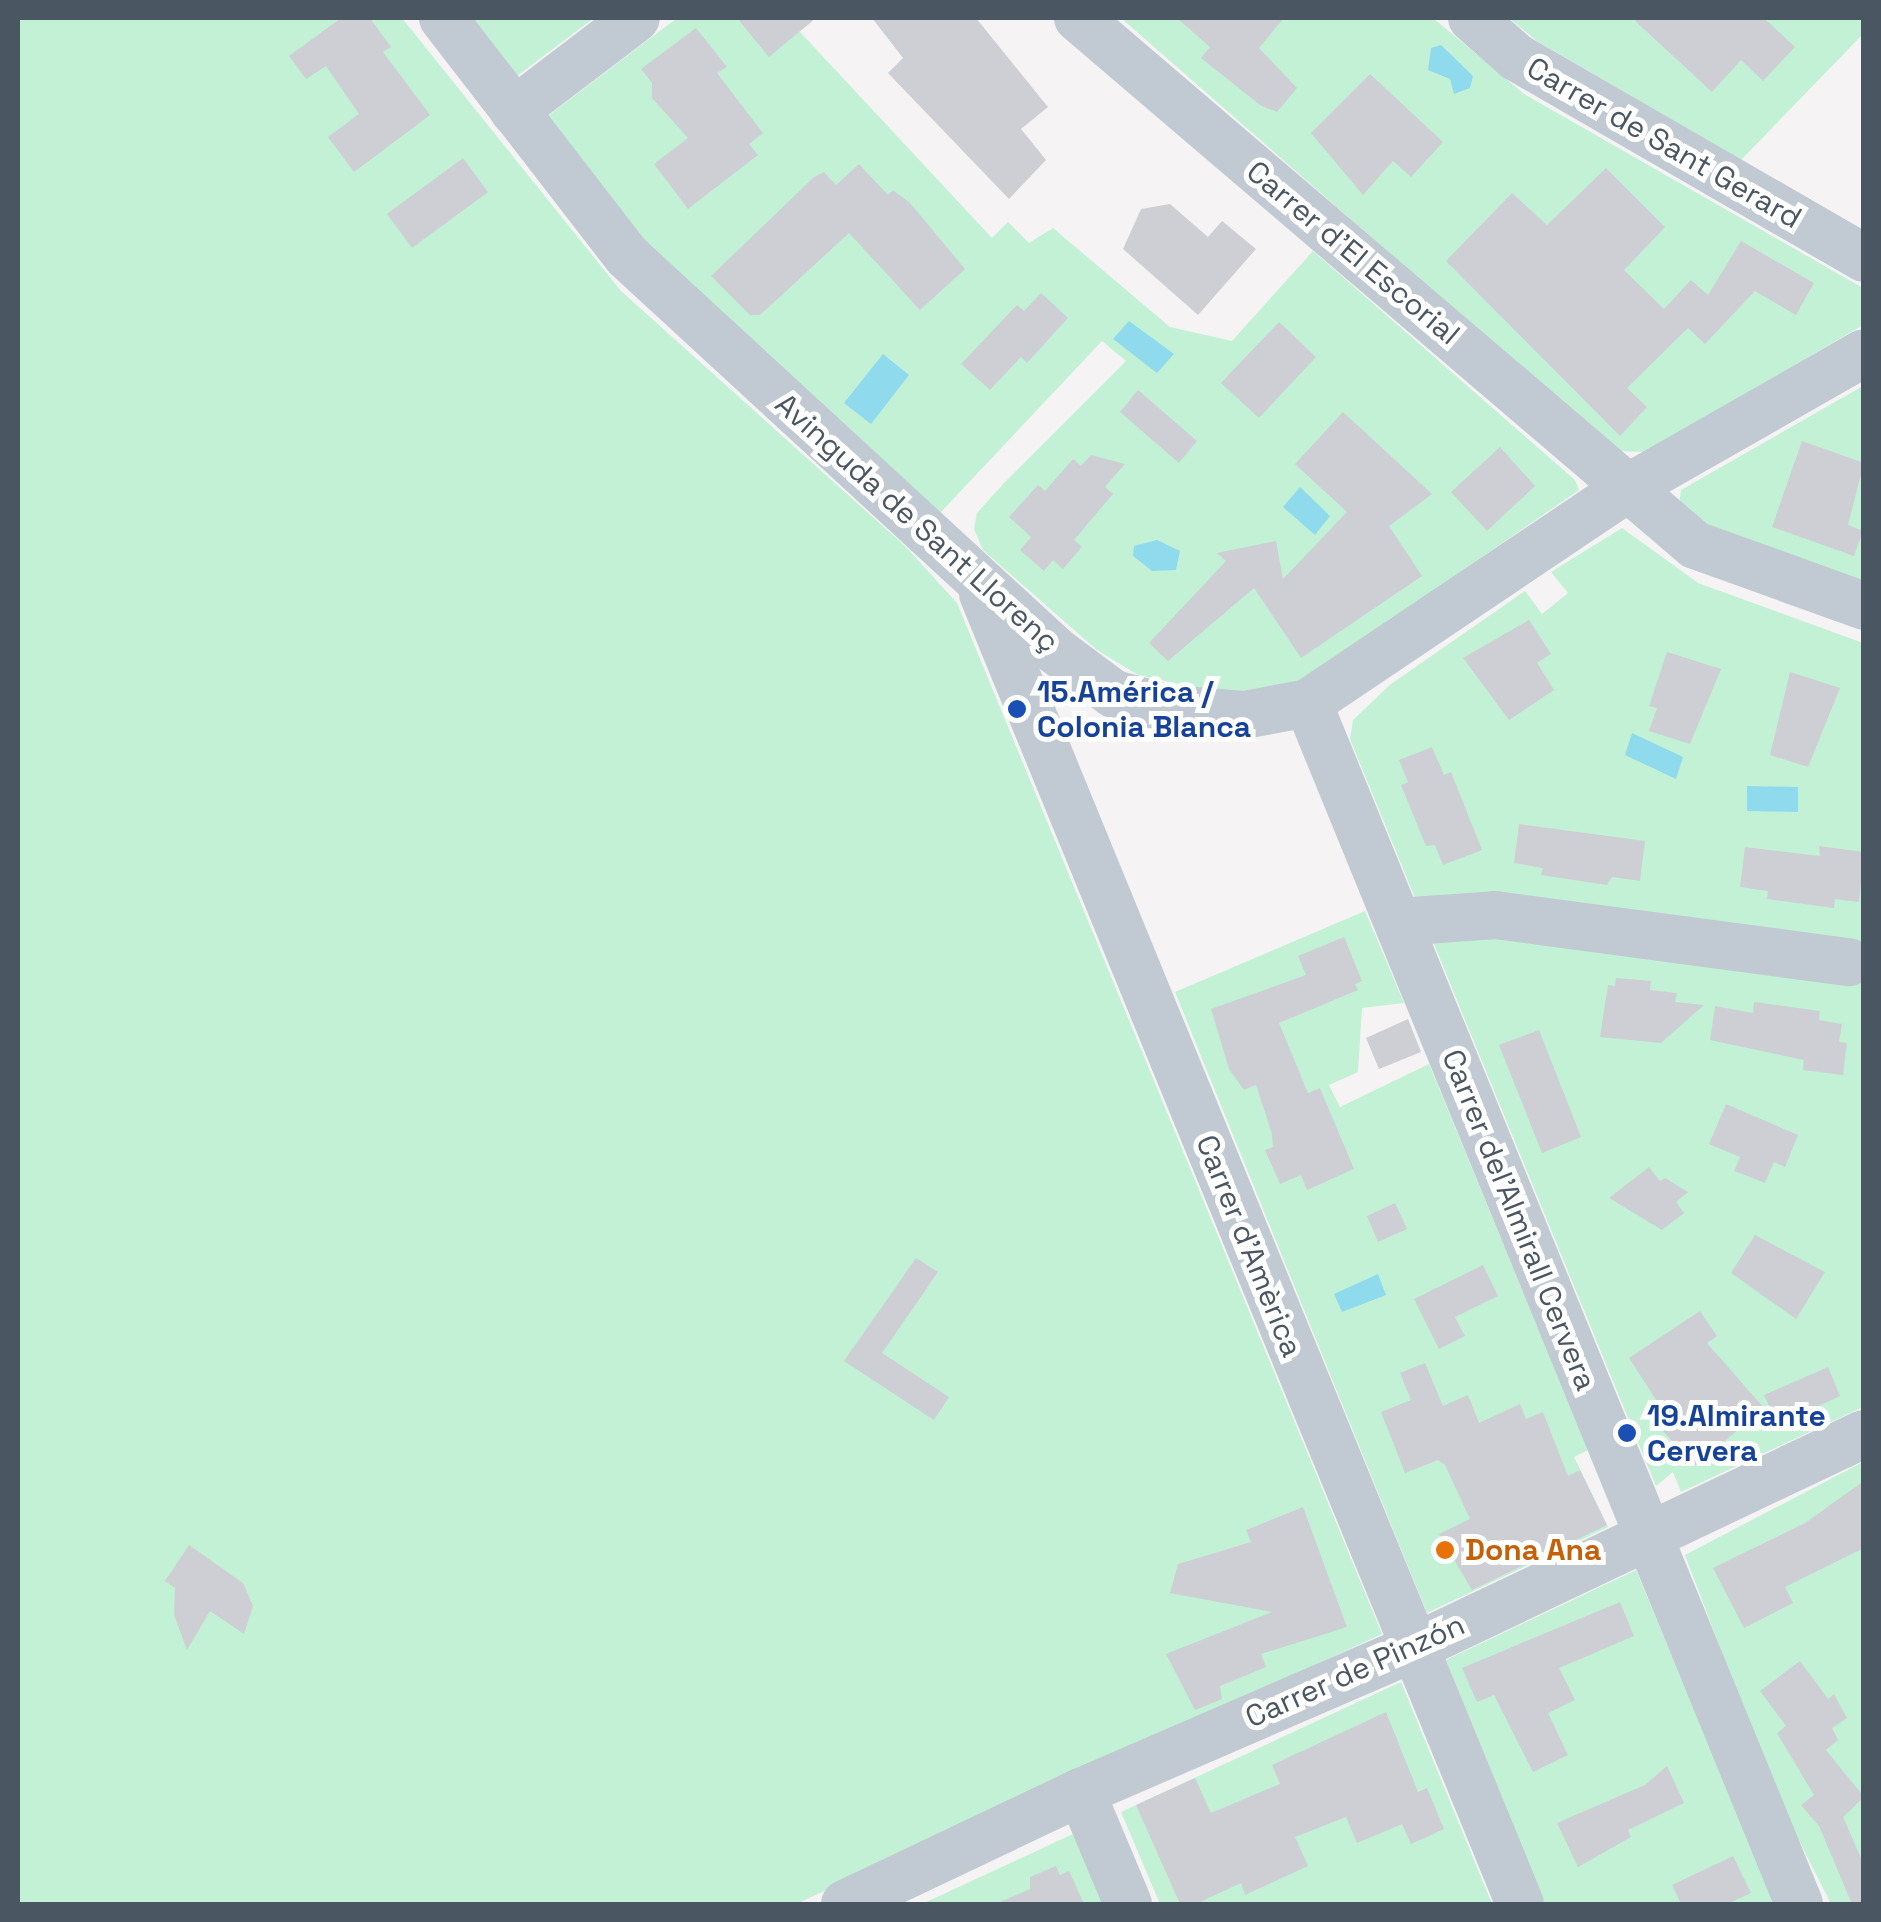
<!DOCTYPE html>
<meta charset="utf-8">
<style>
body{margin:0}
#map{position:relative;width:1881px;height:1922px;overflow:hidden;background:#f5f3f3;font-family:"Space Grotesk",sans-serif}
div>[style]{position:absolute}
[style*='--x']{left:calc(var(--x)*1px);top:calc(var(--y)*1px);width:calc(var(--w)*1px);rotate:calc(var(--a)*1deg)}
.green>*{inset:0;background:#c3f1d5}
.water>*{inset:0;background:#90daee}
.building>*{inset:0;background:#cdcfd5}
.minor>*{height:48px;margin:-24px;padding:0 24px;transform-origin:24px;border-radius:24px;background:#c1cad2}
.dots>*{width:28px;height:28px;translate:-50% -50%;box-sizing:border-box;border:5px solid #fff;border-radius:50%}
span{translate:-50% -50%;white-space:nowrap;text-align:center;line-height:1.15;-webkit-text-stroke:10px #fff;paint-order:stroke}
.street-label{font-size:30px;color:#4a5661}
.transit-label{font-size:30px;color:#164399;font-weight:700}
.left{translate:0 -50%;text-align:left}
.food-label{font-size:30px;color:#c56008;font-weight:700}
.frame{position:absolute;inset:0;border:20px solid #4a5661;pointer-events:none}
</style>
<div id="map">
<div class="green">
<i style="clip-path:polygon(18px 18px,402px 18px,621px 291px,906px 547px,957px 603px,1382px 1634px,796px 1904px,18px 1904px)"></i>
<i style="clip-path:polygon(473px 18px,594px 18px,517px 76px)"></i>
<i style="clip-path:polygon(677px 18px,787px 18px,992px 238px,1008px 222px,1029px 243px,1053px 228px,1170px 327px,1232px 341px,1313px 251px,1575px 480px,1579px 490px,1304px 680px,1224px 694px,1138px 675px,1097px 650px,983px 550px,974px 529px,977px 513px,1004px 483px,1126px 361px,1102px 341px,940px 513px,652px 255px,548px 116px)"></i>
<i style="clip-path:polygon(1121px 18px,1433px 18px,1524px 94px,1863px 288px,1863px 325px,1646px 452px,1615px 451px)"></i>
<i style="clip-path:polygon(1509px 18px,1863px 18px,1864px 33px,1741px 160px,1537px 41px)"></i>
<i style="clip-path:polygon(1863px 386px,1863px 589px,1726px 540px,1679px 505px,1681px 490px)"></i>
<i style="clip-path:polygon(1622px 528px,1698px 583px,1863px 643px,1863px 1407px,1681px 1492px,1673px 1472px,1656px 1486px,1350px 739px,1353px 720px,1391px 684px,1525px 591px,1542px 614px,1568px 593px,1551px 572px)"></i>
<i style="clip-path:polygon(1365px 911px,1404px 1003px,1362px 1008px,1358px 1072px,1329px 1085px,1340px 1107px,1429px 1064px,1588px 1450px,1574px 1457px,1608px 1527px,1427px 1613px,1175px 992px)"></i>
<i style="clip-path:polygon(1863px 1462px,1863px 1904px,1831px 1904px,1776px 1795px,1685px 1555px)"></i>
<i style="clip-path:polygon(1636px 1570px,1775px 1904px,1545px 1904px,1446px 1660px)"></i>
<i style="clip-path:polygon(1401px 1682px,1492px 1904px,1160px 1904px,1121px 1812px)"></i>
<i style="clip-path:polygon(1075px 1833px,1106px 1904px,922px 1904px)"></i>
</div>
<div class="water">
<i style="clip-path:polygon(1441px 45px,1473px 76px,1470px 88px,1454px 94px,1450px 79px,1428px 70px,1431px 48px)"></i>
<i style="clip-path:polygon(1129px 321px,1174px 354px,1157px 373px,1113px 339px)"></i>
<i style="clip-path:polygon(883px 354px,909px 375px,871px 424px,844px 403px)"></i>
<i style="clip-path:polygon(1300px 487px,1330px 516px,1315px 535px,1283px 507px)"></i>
<i style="clip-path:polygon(1157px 540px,1180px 551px,1176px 570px,1152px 571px,1133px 556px,1134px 546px)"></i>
<i style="clip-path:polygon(1632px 733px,1683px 757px,1676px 779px,1625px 755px)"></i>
<i style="clip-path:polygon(1747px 786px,1798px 787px,1798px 812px,1747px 811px)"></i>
<i style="clip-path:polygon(1378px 1274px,1386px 1295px,1342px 1312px,1334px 1294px)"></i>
</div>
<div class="building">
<i style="clip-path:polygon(341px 18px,370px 18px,391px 47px,383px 52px,430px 115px,354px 172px,328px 137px,359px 114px,326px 66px,306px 79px,289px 56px)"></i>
<i style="clip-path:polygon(737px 18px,816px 18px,769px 57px)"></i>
<i style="clip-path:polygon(872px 18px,976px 18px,1048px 107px,1021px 129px,1046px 160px,1009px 199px,888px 73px,903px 58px)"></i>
<i style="clip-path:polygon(1177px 18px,1284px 18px,1259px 48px,1297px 88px,1277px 112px,1260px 105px,1201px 58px,1210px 47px)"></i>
<i style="clip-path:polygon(1632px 18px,1764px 18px,1795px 47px,1763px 81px,1741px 60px,1712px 92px)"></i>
<i style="clip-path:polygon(696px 28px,727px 67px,717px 73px,763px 133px,749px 144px,758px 155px,688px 209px,654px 164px,688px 138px,652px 98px,652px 83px,641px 69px)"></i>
<i style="clip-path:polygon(1370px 74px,1443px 142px,1411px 177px,1393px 161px,1363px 195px,1311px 133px)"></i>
<i style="clip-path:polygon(463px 158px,488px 192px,412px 248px,387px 214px)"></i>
<i style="clip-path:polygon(859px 164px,888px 195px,893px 190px,910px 203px,965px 269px,920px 310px,849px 233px,760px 315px,750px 315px,711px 276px,814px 177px,824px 172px,836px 185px)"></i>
<i style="clip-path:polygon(1606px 168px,1665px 227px,1624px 270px,1664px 309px,1691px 280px,1708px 295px,1741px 241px,1814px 283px,1796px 315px,1755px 291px,1705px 344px,1688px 328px,1627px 388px,1647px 407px,1620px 436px,1446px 261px,1512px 193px,1547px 225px)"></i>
<i style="clip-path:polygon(1170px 204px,1208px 237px,1222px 221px,1256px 249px,1198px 315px,1123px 249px,1141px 209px)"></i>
<i style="clip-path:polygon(1041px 293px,1068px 318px,1027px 363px,1021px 357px,990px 390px,961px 364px,1017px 305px,1024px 311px)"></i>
<i style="clip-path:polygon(1279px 322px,1316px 357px,1259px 418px,1221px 383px)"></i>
<i style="clip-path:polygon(1138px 390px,1197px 441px,1179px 463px,1120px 412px)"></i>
<i style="clip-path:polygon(1343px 412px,1432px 494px,1389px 526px,1422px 576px,1301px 658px,1254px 588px,1168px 661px,1149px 643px,1226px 561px,1217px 553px,1276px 541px,1283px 579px,1347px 512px,1295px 464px)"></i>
<i style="clip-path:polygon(1802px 441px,1864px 463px,1848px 525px,1863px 531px,1854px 556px,1772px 527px)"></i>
<i style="clip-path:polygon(1500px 447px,1535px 486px,1487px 531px,1451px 492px)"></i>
<i style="clip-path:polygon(1091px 455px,1125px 464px,1105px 487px,1113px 494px,1074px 540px,1082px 547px,1063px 569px,1053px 560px,1044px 571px,1020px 550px,1031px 537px,1009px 517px,1038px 485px,1045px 491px,1073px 459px,1081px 466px)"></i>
<i style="clip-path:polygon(1529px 620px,1551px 654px,1537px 663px,1554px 690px,1509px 720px,1463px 658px)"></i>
<i style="clip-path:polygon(1667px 652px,1721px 669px,1690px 744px,1649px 731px,1657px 708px,1649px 706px)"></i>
<i style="clip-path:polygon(1790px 672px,1840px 688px,1808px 767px,1770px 755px)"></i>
<i style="clip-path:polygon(1432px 747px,1444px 775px,1451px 772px,1482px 850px,1443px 865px,1435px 845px,1426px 846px,1401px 785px,1408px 782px,1399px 760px)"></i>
<i style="clip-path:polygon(1519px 824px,1645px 841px,1640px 881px,1612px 877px,1607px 885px,1541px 875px,1543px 868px,1514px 863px)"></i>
<i style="clip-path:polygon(1819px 846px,1864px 852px,1859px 902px,1835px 899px,1834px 908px,1767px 899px,1768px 891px,1740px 887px,1745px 847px,1820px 856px)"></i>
<i style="clip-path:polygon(1344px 937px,1362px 981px,1355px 984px,1358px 990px,1279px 1023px,1308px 1093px,1320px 1088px,1354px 1169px,1307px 1190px,1301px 1175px,1280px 1184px,1265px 1150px,1273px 1147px,1272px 1134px,1256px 1085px,1244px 1090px,1229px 1069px,1211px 1009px,1306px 975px,1298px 956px)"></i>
<i style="clip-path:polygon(1616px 978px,1651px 981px,1650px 990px,1677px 993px,1675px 1002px,1704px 1005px,1661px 1043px,1600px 1037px,1608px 985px,1615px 986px)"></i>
<i style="clip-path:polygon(1754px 1002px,1820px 1011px,1819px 1020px,1842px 1024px,1839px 1042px,1847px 1043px,1843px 1075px,1803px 1070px,1804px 1060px,1710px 1040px,1715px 1006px,1753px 1013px)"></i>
<i style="clip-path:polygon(1408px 1019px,1421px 1052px,1379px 1069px,1366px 1038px)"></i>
<i style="clip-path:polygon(1539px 1030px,1581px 1137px,1542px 1153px,1499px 1045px)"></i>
<i style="clip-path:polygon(1726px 1104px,1798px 1135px,1785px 1167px,1774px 1162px,1765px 1183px,1734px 1171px,1740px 1157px,1709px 1144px)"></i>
<i style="clip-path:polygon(1649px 1167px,1660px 1181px,1665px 1178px,1688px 1192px,1676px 1202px,1684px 1213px,1662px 1230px,1609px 1198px)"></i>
<i style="clip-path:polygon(1395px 1203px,1407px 1229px,1378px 1242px,1367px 1216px)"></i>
<i style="clip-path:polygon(1755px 1235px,1825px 1272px,1796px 1319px,1731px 1273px)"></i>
<i style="clip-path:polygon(916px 1258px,938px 1272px,882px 1353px,949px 1397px,934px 1420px,844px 1361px)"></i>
<i style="clip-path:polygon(1483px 1265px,1498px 1296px,1455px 1317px,1465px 1336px,1439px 1349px,1414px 1299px)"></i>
<i style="clip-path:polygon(1700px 1311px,1717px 1336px,1707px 1343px,1764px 1408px,1695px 1466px,1650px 1417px,1662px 1409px,1629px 1358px)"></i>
<i style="clip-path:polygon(1425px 1363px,1443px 1406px,1468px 1395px,1479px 1423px,1520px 1404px,1526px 1419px,1543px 1412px,1568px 1476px,1580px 1470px,1607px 1525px,1472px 1590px,1439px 1534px,1470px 1519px,1445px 1465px,1438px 1460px,1405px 1473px,1381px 1412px,1411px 1400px,1400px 1373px)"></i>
<i style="clip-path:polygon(1828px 1367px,1840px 1396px,1778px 1425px,1764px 1395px)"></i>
<i style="clip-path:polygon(1864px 1481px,1864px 1548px,1785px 1587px,1793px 1603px,1744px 1628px,1713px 1568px,1805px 1523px)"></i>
<i style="clip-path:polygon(1303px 1507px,1347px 1627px,1261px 1654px,1266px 1667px,1220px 1686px,1222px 1699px,1195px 1710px,1166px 1654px,1272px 1612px,1170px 1593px,1178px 1564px,1251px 1542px,1246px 1530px)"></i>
<i style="clip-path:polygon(189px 1545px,243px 1583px,253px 1606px,244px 1634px,210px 1611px,187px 1650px,174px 1615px,175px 1588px,165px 1581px)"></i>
<i style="clip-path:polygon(1620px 1602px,1634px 1636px,1559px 1668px,1575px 1700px,1548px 1713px,1568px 1755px,1533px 1772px,1494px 1695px,1477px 1702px,1462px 1668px)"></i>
<i style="clip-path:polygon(1800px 1661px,1828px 1699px,1834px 1694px,1847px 1718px,1832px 1728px,1838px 1740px,1826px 1750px,1864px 1797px,1843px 1817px,1864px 1865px,1864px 1904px,1852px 1904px,1819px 1826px,1801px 1805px,1814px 1795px,1777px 1733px,1786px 1726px,1760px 1691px)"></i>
<i style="clip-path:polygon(1386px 1712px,1418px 1792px,1427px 1788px,1444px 1829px,1411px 1844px,1402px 1824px,1357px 1843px,1346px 1817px,1295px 1837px,1308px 1866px,1245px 1895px,1241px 1883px,1196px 1904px,1180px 1904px,1136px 1805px,1195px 1778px,1211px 1813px,1280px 1784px,1272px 1765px)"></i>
<i style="clip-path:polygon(1667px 1766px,1684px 1803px,1628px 1830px,1631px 1837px,1578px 1867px,1557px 1823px,1645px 1785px)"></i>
<i style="clip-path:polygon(1733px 1856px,1751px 1893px,1727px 1904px,1681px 1904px,1672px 1885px)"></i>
<i style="clip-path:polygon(1056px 1866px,1060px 1875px,1069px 1871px,1084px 1904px,995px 1904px,1030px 1889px,1030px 1877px)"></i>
</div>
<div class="minor">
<i style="--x:443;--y:18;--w:301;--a:52.3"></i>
<i style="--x:627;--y:256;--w:583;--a:42.64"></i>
<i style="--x:1056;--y:651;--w:72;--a:36.6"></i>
<i style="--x:1114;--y:694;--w:58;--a:15"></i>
<i style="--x:1170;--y:709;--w:74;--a:4.6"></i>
<i style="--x:1244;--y:715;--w:65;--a:-10.6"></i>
<i style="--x:1308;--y:703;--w:389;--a:-33.9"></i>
<i style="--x:1631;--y:486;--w:268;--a:-29.7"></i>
<i style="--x:1078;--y:18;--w:811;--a:40.5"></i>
<i style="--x:1695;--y:545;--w:180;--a:19.8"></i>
<i style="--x:1472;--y:18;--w:59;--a:41.6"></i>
<i style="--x:1516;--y:57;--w:402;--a:30"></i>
<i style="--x:514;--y:111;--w:153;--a:-37.3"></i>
<i style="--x:983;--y:594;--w:1416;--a:67.71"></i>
<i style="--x:1308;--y:703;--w:1297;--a:67.76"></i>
<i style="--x:1398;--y:922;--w:97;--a:-4.1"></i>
<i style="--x:1495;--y:915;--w:357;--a:7.6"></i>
<i style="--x:1081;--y:1792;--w:121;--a:67.2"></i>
<i style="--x:845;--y:1904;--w:261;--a:-25.4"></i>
<i style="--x:1081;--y:1792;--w:362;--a:-23.4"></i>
<i style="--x:1413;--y:1648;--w:499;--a:-25.4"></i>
</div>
<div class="dots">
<i style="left:1017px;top:709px;background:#1a4fb4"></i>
<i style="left:1627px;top:1433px;background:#1a4fb4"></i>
<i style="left:1445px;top:1550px;background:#e8710a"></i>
</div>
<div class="street-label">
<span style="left:1664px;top:143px;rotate:30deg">Carrer de Sant Gerard</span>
<span style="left:1353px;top:253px;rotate:40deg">Carrer d'El Escorial</span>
<span style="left:917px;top:523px;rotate:42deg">Avinguda de Sant Llorenç</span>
<span style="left:1519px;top:1220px;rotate:68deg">Carrer del'Almirall Cervera</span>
<span style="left:1249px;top:1246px;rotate:68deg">Carrer d'Amèrica</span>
<span style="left:1355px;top:1671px;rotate:-24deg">Carrer de Pinzón</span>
</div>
<div class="transit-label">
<span class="left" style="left:1037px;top:709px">15.América /<br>Colonia Blanca</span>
<span class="left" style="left:1647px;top:1433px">19.Almirante<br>Cervera</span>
</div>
<div class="food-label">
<span class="left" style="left:1465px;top:1550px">Dona Ana</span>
</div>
<div class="frame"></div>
</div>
